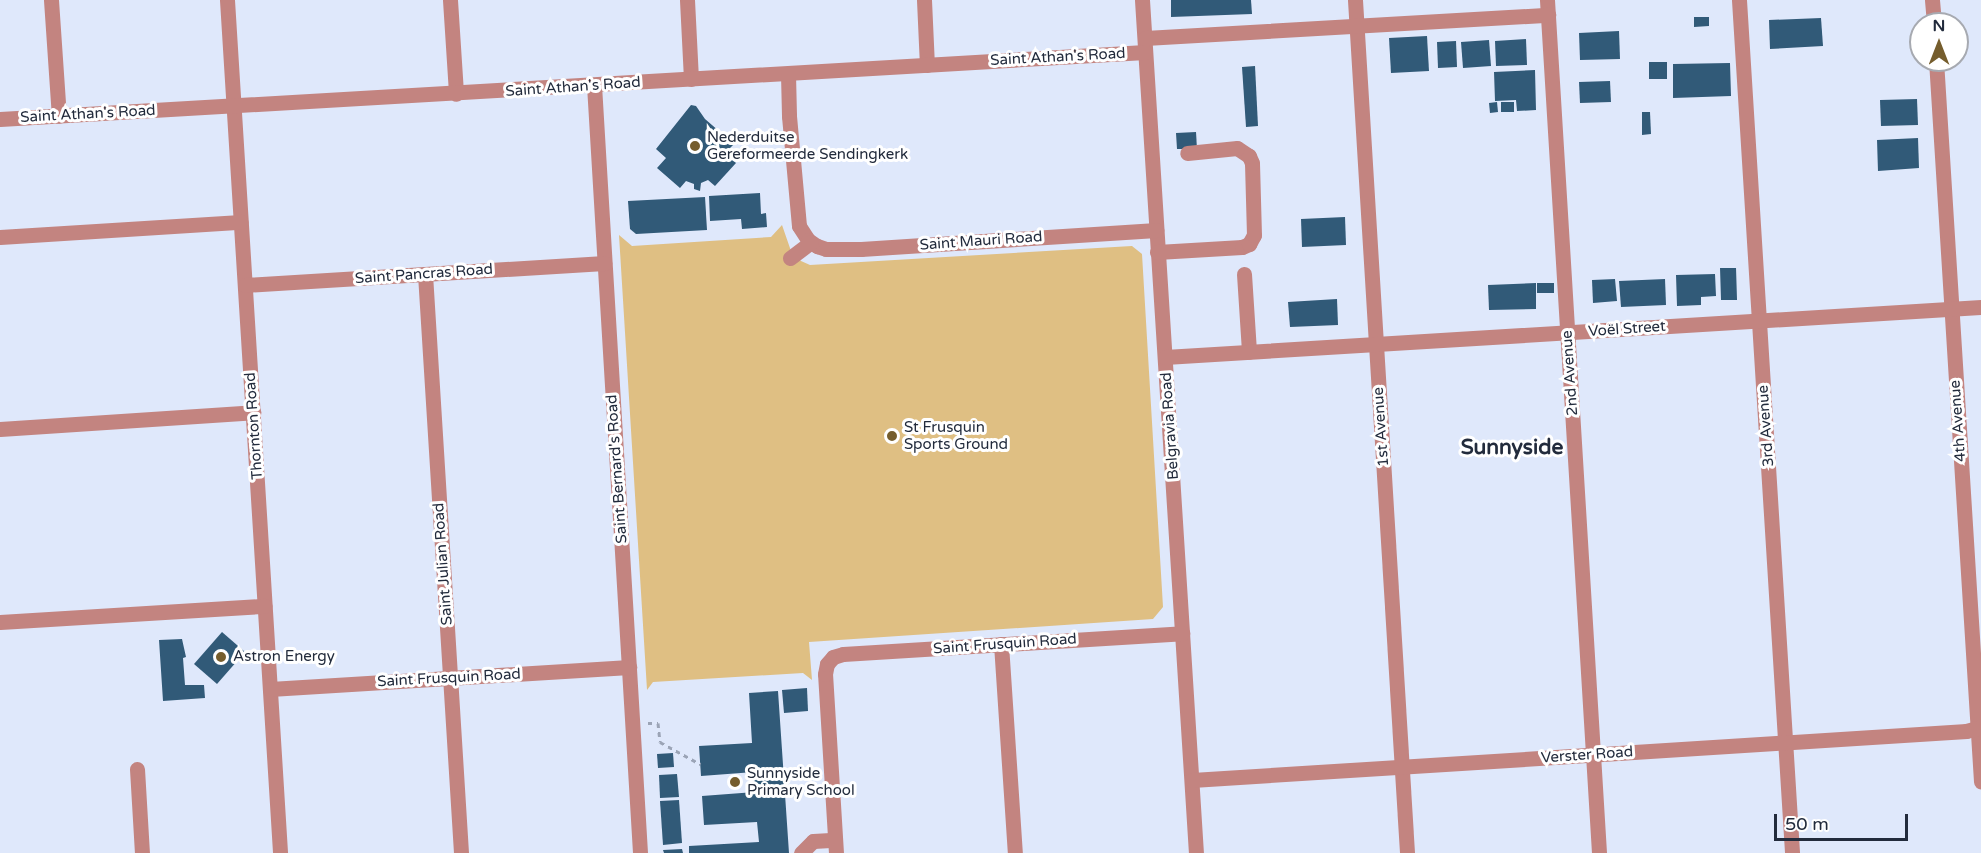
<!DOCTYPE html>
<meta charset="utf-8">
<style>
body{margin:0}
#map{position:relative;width:1981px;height:853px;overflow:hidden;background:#dfe8fb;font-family:"Varela Round",sans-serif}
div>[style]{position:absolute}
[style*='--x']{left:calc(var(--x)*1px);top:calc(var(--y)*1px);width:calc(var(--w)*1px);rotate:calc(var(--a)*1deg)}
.green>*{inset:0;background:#dfbf83}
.building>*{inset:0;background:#315a78}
.path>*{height:3px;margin-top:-1.5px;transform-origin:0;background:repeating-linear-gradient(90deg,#9ba4b6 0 4.5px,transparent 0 9px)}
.minor>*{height:15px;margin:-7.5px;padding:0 7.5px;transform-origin:7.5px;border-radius:7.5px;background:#c38480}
.dots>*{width:16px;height:16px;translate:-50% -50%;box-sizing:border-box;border:3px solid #fff;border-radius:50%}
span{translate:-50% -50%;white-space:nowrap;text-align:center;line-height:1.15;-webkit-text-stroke:6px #fff;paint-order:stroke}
.street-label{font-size:15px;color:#222b3c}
.poi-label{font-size:15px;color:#222b3c}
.left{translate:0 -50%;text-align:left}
.district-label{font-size:21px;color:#222b3c;font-weight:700}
.north{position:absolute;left:1909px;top:12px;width:60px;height:60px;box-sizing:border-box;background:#fff;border:2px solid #a7aab1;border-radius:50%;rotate:0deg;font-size:16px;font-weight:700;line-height:24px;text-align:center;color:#222b3c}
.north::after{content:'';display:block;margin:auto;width:21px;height:27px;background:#755d2d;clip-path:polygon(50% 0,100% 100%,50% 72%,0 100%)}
.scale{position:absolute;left:1774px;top:814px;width:134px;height:27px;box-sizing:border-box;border:3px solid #222b3c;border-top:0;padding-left:8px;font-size:18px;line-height:21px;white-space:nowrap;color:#222b3c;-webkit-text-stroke:4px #fff;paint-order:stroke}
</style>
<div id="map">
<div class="green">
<i style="clip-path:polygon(782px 225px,791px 251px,801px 261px,810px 265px,1132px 246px,1142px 254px,1163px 607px,1153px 619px,809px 642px,812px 680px,803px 673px,653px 682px,647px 690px,619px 235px,632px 246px,771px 237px)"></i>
</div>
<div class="building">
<i style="clip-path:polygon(1171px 0,1251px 0,1252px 14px,1171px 17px)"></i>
<i style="clip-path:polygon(1694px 17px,1709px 17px,1709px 26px,1694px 27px)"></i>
<i style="clip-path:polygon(1821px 18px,1823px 46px,1770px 49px,1769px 20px)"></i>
<i style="clip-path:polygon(1619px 31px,1620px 59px,1580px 60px,1579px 33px)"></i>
<i style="clip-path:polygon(1427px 36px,1429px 71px,1391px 73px,1389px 38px)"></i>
<i style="clip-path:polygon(1526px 39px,1527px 65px,1496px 66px,1495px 41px)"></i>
<i style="clip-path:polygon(1489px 40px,1491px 66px,1463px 68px,1461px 42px)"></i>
<i style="clip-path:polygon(1456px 41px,1457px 67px,1438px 68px,1437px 42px)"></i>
<i style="clip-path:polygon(1649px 62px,1667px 62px,1667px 79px,1649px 79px)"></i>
<i style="clip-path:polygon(1730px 63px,1731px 96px,1673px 98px,1673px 64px)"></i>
<i style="clip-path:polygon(1255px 66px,1258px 126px,1246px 127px,1242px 67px)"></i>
<i style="clip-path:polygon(1535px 70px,1536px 110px,1517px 111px,1516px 100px,1495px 101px,1494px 72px)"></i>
<i style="clip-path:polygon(1610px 81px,1611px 102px,1580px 103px,1579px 82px)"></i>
<i style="clip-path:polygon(1917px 99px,1918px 125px,1881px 126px,1880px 100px)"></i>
<i style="clip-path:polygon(1497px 102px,1498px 112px,1490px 113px,1489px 103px)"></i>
<i style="clip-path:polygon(1501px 102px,1514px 102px,1514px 112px,1501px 112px)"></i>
<i style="clip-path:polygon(691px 105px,696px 106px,705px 119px,734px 144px,725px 153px,736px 163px,715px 186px,708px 180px,701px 183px,700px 191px,694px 189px,694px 184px,686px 181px,680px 188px,657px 168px,666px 158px,656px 149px)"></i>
<i style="clip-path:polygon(1642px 112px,1650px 112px,1651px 134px,1642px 135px)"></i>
<i style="clip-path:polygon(1196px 132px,1197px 149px,1177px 149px,1176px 133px)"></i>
<i style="clip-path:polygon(1918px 138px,1919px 168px,1878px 171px,1877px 140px)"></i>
<i style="clip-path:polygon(760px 193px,761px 214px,766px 213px,767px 227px,742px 229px,741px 219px,710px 221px,709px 196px)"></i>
<i style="clip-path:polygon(705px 197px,707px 230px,636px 234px,630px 229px,628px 201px)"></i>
<i style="clip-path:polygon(1345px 217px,1346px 245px,1302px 247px,1301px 219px)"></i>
<i style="clip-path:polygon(1720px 268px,1736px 268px,1737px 300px,1721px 300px)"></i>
<i style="clip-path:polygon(1715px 274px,1716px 296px,1701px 297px,1701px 305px,1677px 306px,1676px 275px)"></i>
<i style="clip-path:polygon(1615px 279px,1617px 301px,1593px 303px,1592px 280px)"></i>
<i style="clip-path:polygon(1665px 279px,1666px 305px,1621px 307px,1619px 281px)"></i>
<i style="clip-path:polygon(1536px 283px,1536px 309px,1489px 310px,1488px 285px)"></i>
<i style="clip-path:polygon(1537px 283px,1554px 283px,1554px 293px,1537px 293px)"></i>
<i style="clip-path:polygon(1337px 299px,1338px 325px,1290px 327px,1288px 302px)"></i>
<i style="clip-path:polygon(222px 632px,245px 652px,217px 684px,194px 664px)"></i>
<i style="clip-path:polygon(182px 639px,186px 657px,183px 658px,185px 685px,204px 685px,205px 698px,163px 701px,159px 640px)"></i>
<i style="clip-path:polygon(807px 688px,808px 711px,784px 713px,782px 690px)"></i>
<i style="clip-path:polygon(778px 691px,789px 853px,689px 853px,689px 846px,759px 842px,757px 822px,704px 825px,702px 796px,755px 792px,754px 772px,701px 776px,699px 746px,752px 743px,749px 693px)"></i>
<i style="clip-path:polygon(673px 753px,674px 767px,658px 768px,657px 754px)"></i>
<i style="clip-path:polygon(677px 774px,679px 797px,660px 798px,659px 775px)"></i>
<i style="clip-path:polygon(679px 800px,682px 843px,663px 845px,660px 801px)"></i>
<i style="clip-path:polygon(682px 849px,683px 853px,664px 853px,663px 850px)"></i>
</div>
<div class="path">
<i style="--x:648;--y:723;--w:10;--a:0"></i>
<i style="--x:658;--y:723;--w:19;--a:84"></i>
<i style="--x:660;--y:742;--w:46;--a:28.8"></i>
</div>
<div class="minor">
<i style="--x:51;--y:0;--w:116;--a:86.1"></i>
<i style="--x:227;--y:0;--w:855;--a:86.44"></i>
<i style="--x:450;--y:0;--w:94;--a:86.3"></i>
<i style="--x:687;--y:0;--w:79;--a:87.1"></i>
<i style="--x:924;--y:0;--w:65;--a:87.4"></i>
<i style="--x:1142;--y:0;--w:855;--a:86.38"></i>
<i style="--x:1355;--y:0;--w:855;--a:86.51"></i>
<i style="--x:1547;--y:0;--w:855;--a:86.51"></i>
<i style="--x:1739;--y:0;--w:855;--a:86.44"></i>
<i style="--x:1932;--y:0;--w:24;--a:85"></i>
<i style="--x:1145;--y:38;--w:404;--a:-3.3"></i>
<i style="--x:1936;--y:60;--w:723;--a:86.43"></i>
<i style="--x:788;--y:74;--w:42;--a:88.6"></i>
<i style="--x:789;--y:116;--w:110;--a:84.8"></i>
<i style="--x:799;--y:226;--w:17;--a:57"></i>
<i style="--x:808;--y:240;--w:11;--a:34"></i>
<i style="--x:817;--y:246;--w:9;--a:18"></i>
<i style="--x:826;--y:249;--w:35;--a:0"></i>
<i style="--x:861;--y:249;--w:296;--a:-3.7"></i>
<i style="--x:594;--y:85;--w:769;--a:86.57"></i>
<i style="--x:0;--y:119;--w:1147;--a:-3.35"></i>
<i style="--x:0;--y:237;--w:241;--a:-3.6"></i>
<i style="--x:1157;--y:252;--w:85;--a:-3.4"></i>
<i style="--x:1242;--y:247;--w:8;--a:-23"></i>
<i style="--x:1249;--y:244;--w:10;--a:-61"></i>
<i style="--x:1254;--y:235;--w:72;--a:-91.6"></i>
<i style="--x:1252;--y:163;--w:8;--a:-113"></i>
<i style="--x:1249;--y:156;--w:14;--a:-146"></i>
<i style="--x:1237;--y:148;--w:50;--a:174.3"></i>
<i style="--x:790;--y:258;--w:26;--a:-37"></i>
<i style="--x:425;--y:274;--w:580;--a:86.44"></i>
<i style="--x:1244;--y:274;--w:78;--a:86.3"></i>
<i style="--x:245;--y:285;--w:360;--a:-3.5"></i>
<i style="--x:1165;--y:357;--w:818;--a:-3.51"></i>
<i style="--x:0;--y:429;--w:254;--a:-3.8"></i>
<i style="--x:0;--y:622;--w:265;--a:-3.5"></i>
<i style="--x:1001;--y:644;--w:209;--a:86.2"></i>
<i style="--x:270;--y:689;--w:360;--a:-3.5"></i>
<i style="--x:137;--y:769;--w:84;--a:86.6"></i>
<i style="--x:1192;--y:780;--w:776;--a:-3.62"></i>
<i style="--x:1966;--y:731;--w:16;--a:-15"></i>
<i style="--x:801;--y:853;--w:17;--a:-45"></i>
<i style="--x:813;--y:841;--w:22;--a:-3"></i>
<i style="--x:836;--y:853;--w:179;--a:-93.5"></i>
<i style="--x:825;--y:674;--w:10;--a:-79"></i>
<i style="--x:827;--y:664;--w:9;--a:-49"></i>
<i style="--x:833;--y:657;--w:10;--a:-17"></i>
<i style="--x:843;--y:654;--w:340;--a:-3.5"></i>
</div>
<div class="dots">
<i style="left:695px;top:146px;background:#755d2d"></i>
<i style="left:892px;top:436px;background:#755d2d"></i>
<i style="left:221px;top:657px;background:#755d2d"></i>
<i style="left:735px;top:782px;background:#755d2d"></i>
</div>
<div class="street-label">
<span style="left:1058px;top:57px;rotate:-3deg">Saint Athan's Road</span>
<span style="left:573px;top:87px;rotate:-4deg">Saint Athan's Road</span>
<span style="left:88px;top:114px;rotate:-3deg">Saint Athan's Road</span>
<span style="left:981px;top:241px;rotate:-4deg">Saint Mauri Road</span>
<span style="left:424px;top:274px;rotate:-4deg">Saint Pancras Road</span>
<span style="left:1627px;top:329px;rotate:-4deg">Voël Street</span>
<span style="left:1570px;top:373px;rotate:-94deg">2nd Avenue</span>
<span style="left:1958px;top:421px;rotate:-94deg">4th Avenue</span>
<span style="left:254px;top:426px;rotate:-94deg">Thornton Road</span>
<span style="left:1170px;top:426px;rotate:-94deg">Belgravia Road</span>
<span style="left:1766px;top:426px;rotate:-94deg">3rd Avenue</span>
<span style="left:1381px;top:427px;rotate:-94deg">1st Avenue</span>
<span style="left:617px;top:469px;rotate:-94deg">Saint Bernard's Road</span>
<span style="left:443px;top:564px;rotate:-94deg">Saint Julian Road</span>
<span style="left:1005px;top:644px;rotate:-4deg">Saint Frusquin Road</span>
<span style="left:449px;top:678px;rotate:-3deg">Saint Frusquin Road</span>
<span style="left:1587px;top:755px;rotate:-4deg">Verster Road</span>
</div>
<div class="poi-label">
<span class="left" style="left:707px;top:146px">Nederduitse<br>Gereformeerde Sendingkerk</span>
<span class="left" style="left:904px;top:436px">St Frusquin<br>Sports Ground</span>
<span class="left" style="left:233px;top:657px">Astron Energy</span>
<span class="left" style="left:747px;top:782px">Sunnyside<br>Primary School</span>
</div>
<div class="district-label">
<span style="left:1512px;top:448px">Sunnyside</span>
</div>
<div class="north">N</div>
<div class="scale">50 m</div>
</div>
